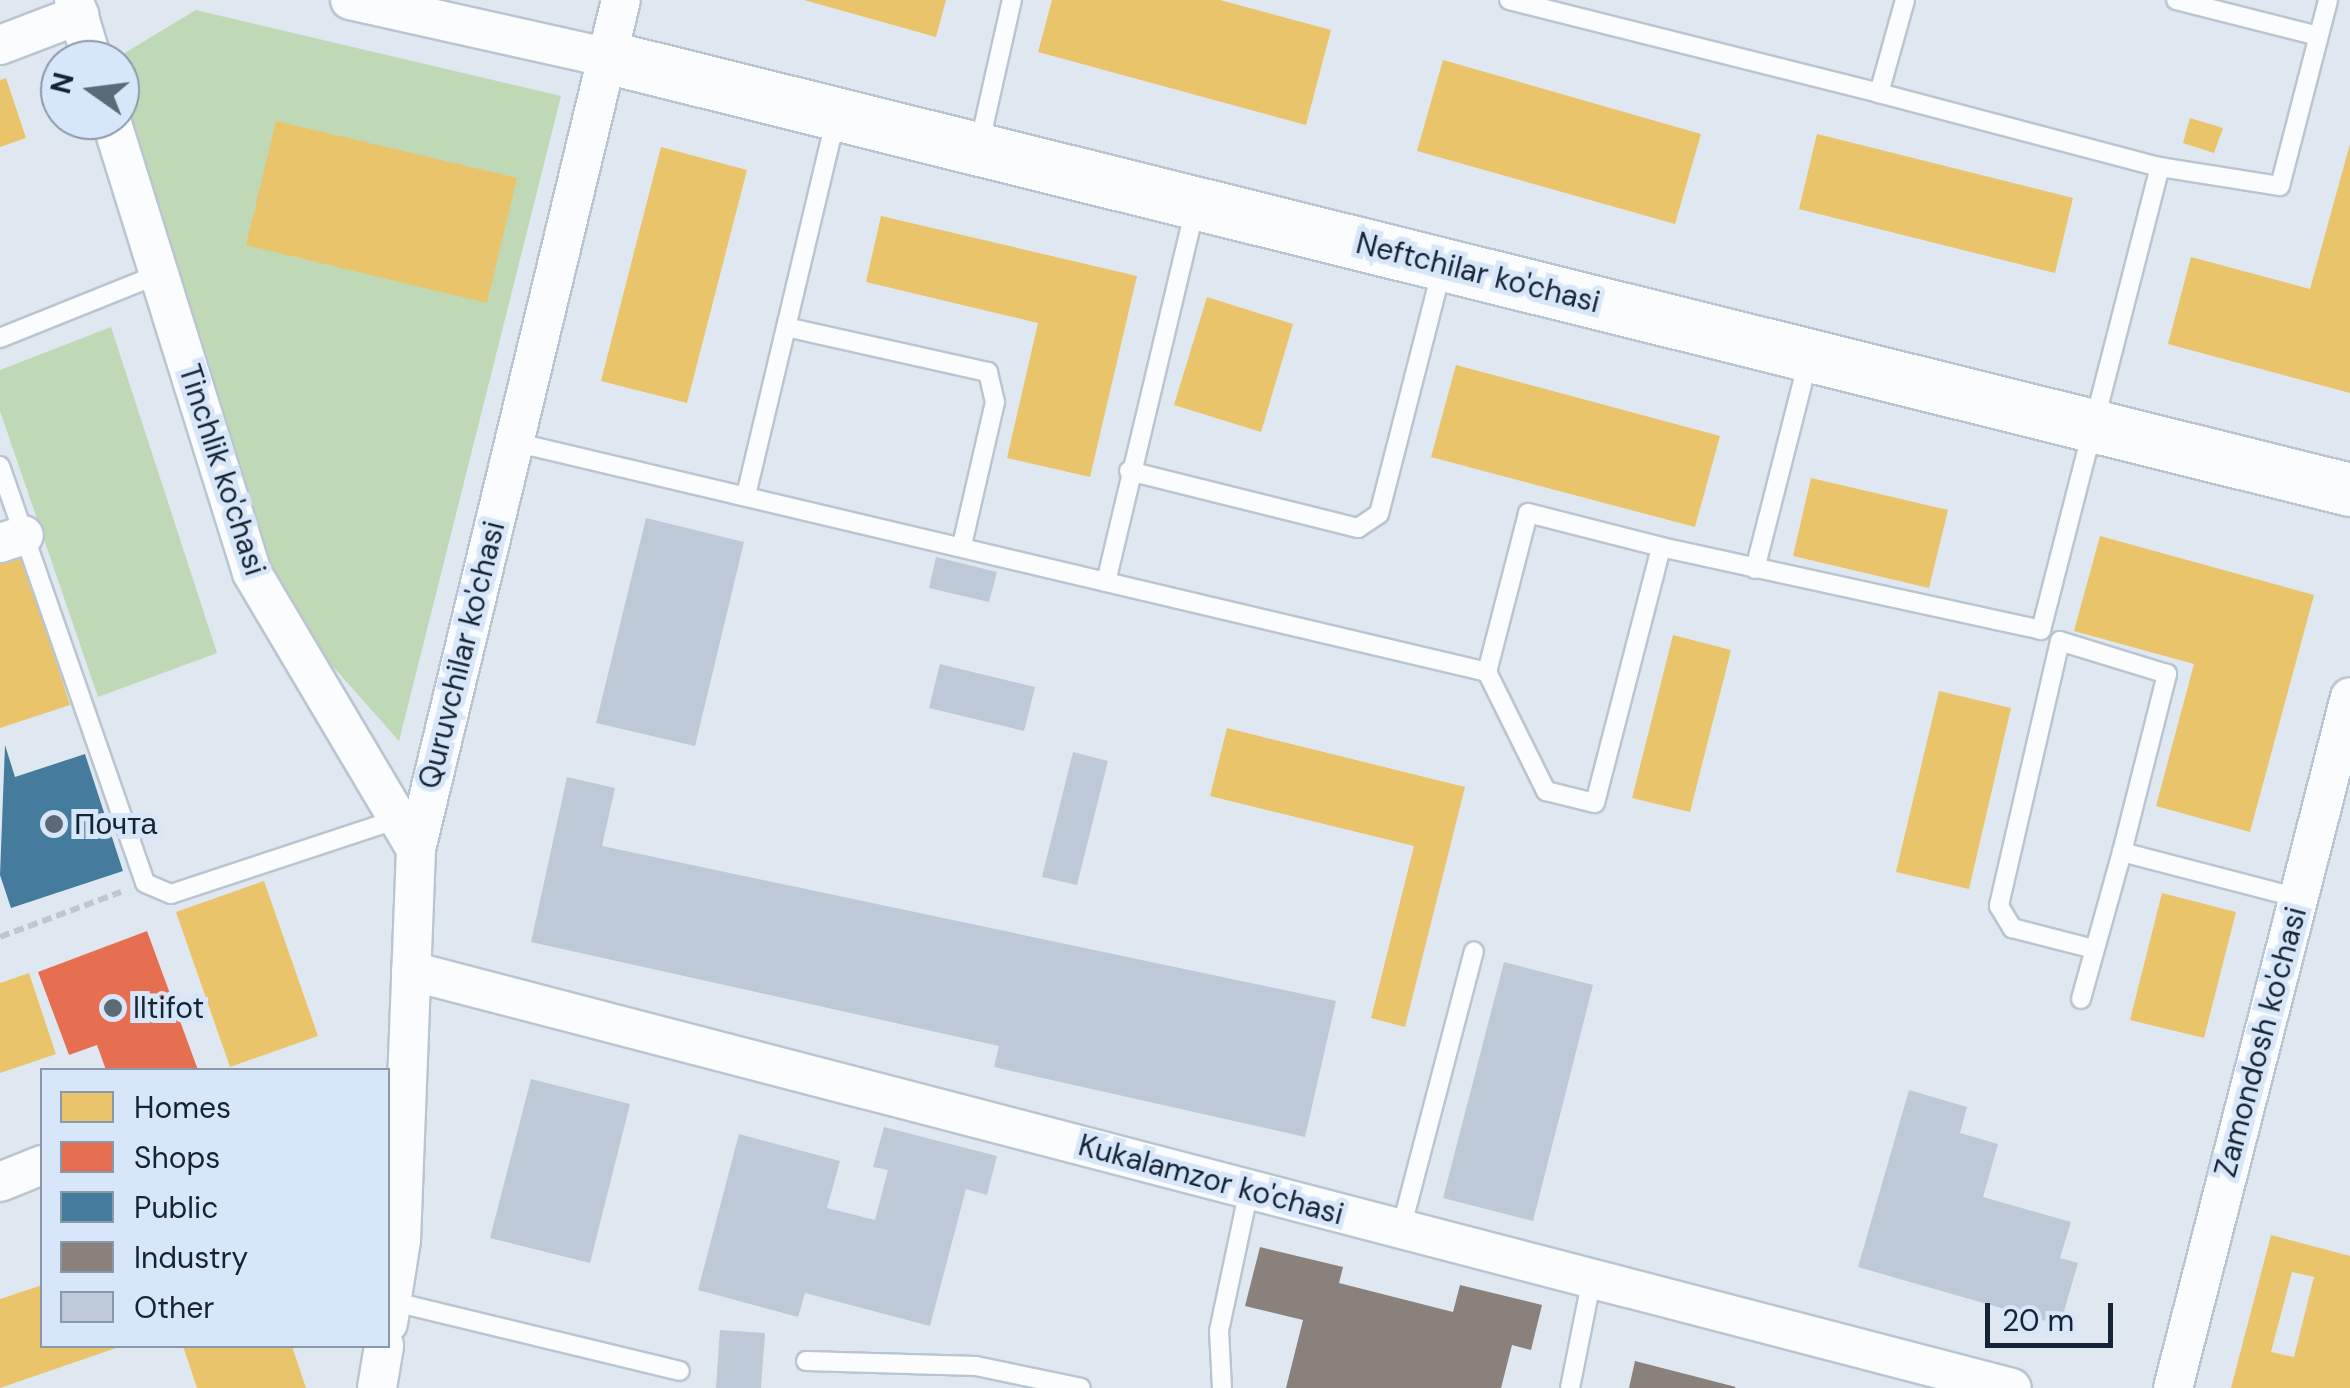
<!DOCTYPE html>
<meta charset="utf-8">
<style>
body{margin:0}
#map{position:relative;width:2350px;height:1388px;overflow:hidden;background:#dfe8f1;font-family:"DM Sans",sans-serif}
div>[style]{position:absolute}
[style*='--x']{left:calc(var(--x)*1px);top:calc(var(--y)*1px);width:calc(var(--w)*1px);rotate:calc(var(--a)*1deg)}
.green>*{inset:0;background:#bfd9b7}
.homes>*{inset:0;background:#e9c46a}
.shops>*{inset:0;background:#e76f51}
.public>*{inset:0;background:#457b9d}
.industry>*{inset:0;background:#8a817c}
.building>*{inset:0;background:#bdc9d6}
.path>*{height:6px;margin-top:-3px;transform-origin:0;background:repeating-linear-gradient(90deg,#c2c6cc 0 10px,transparent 0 15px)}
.roads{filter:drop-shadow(2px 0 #b9c5d1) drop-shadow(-2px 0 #b9c5d1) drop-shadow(0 2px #b9c5d1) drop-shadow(0 -2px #b9c5d1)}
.lane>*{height:18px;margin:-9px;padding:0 9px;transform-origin:9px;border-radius:9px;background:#fafcfd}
.street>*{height:38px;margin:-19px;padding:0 19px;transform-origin:19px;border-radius:19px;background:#fafcfd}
.secondary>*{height:52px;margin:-26px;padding:0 26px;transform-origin:26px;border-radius:26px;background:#fafcfd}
.dots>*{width:28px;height:28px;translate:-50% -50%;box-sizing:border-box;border:5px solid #d7e7f9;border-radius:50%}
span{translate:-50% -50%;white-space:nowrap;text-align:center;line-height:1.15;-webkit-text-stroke:10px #d7e7f9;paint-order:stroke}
.street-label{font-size:30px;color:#152435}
.poi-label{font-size:30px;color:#152435}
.left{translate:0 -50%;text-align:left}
.legend{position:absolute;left:40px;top:1068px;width:350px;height:280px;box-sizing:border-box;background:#d7e7f9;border:2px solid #8999ab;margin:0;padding:12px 18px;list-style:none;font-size:30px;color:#152435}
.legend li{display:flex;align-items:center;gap:20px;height:50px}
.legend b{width:50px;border:2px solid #8999ab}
.north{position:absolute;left:40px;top:40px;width:100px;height:100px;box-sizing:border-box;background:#d7e7f9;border:2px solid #8999ab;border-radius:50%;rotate:284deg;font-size:28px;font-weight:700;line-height:40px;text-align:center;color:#152435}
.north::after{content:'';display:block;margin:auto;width:35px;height:45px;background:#5c6977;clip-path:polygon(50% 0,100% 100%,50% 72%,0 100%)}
.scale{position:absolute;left:1985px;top:1303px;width:128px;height:45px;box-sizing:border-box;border:5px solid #152435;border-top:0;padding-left:12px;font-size:30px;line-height:35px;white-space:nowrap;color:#152435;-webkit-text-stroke:8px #d7e7f9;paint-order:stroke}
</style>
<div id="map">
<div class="green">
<i style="clip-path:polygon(196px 10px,561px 96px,399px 741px,256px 580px,120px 120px,113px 60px)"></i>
<i style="clip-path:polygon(111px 327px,217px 653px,98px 697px,0 411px,0 370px)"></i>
</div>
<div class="homes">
<i style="clip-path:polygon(804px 0,946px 0,936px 37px)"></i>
<i style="clip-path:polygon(1052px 0,1220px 0,1331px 30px,1306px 125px,1038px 52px)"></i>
<i style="clip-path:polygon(1443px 60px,1701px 134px,1675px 224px,1417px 151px)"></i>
<i style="clip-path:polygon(6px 78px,26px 138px,0 147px,0 80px)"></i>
<i style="clip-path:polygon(2190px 118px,2223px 128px,2214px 153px,2183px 143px)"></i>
<i style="clip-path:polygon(276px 121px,517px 178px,487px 303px,246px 245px)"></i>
<i style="clip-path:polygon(1817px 134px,2073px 198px,2055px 273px,1799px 209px)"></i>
<i style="clip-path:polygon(2350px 144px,2350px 393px,2168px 344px,2191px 257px,2310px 289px)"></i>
<i style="clip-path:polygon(661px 147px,747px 170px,687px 403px,601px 381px)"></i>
<i style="clip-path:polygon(881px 216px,1137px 276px,1090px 477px,1007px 458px,1038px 323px,866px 282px)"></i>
<i style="clip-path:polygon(1207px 297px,1293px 324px,1261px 432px,1174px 405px)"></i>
<i style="clip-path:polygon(1456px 365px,1720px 436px,1695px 527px,1431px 457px)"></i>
<i style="clip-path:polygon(1811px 478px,1948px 510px,1929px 588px,1793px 556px)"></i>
<i style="clip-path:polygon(2100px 536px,2314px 595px,2250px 832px,2156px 806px,2194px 664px,2074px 631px)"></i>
<i style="clip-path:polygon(21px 553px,70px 705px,0 728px,0 560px)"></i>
<i style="clip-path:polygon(1673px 635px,1731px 650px,1690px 812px,1632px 798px)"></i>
<i style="clip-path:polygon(1939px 691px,2011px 708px,1969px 889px,1896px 872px)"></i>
<i style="clip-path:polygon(1227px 728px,1465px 787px,1405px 1027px,1371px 1018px,1414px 846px,1210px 796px)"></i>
<i style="clip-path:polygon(264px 881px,318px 1036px,230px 1067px,176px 912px)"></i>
<i style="clip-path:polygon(2162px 893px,2236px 912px,2204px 1038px,2130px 1020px)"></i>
<i style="clip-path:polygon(29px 973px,56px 1054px,0 1073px,0 983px)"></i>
<i style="clip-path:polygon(evenodd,2271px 1235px,2350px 1256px,2350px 1388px,2231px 1388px,2271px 1235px,2292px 1272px,2314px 1277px,2294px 1357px,2271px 1352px,2292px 1272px)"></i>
<i style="clip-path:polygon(42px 1285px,42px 1346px,122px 1346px,0 1388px,0 1299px)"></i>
<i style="clip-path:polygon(183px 1346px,292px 1346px,306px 1388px,197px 1388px)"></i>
</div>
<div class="shops">
<i style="clip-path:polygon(147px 931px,198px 1070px,106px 1070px,97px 1045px,69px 1055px,38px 972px)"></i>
</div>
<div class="public">
<i style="clip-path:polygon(5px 745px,15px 777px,85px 754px,123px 871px,11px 908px,0 875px)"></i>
</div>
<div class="industry">
<i style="clip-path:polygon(1260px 1247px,1343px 1267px,1339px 1283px,1453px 1312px,1460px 1285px,1542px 1305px,1531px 1350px,1512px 1345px,1501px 1388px,1286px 1388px,1303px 1320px,1245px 1306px)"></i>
<i style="clip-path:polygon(1635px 1361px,1736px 1387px,1735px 1388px,1629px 1388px)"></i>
</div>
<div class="building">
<i style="clip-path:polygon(646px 518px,744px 542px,695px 746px,596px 723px)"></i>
<i style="clip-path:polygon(936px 557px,997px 572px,989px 602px,929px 588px)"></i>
<i style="clip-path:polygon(940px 664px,1035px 687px,1024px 731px,929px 708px)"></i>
<i style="clip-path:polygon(1073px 752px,1108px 761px,1077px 885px,1042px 877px)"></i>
<i style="clip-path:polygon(567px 777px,615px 788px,602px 846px,1336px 1001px,1305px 1137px,994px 1067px,999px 1046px,531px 942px)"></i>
<i style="clip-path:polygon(1504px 962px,1593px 985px,1533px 1221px,1443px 1198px)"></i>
<i style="clip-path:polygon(531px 1079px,630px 1104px,590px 1263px,490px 1238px)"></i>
<i style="clip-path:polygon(1909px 1090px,1967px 1107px,1960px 1133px,1998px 1144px,1983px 1197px,2071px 1222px,2060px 1258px,2078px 1263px,2060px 1325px,1858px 1267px)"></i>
<i style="clip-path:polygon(884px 1127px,997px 1156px,987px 1195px,966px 1189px,930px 1326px,805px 1293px,798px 1317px,698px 1290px,739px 1134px,840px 1161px,827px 1208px,875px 1220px,888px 1170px,873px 1167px)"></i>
<i style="clip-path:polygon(720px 1330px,765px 1333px,761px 1388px,716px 1388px)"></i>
</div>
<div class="path">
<i style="--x:0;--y:937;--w:129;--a:-20.4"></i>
</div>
<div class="roads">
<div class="lane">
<i style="--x:1509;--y:0;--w:382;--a:14.1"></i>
<i style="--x:1905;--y:0;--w:97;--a:105.6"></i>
<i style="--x:1879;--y:93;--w:291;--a:14.8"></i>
<i style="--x:2176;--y:0;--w:146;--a:14.2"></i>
<i style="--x:979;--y:146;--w:150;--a:-77.3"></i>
<i style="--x:786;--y:327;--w:207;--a:12.6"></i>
<i style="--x:988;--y:372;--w:31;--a:77"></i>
<i style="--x:995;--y:402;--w:147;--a:103"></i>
<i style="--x:0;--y:338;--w:171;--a:-21.9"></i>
<i style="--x:514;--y:442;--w:1000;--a:13.3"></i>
<i style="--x:1487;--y:672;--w:133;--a:63.6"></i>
<i style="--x:1546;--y:791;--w:50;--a:13.8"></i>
<i style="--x:1595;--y:803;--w:264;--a:-75.5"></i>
<i style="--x:1661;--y:547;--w:389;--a:12.3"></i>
<i style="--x:2041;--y:630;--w:478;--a:-75.6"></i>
<i style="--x:2160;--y:167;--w:121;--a:9"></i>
<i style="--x:2280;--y:186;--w:192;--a:-75.5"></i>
<i style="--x:0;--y:466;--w:441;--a:70.8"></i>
<i style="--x:145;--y:883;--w:28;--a:23"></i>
<i style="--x:171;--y:894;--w:239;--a:-18.3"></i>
<i style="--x:1129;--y:471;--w:236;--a:14"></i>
<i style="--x:1358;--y:528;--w:25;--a:-34"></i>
<i style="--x:1379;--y:514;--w:253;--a:-75.6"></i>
<i style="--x:747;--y:491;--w:384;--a:-76.6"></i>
<i style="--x:1755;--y:569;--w:215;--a:-75.7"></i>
<i style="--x:1106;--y:582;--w:384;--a:-76.6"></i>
<i style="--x:1487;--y:672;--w:164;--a:-75.5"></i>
<i style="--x:1528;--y:513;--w:137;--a:14.3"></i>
<i style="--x:2122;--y:852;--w:182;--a:14.6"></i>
<i style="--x:2081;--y:999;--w:153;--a:-74.4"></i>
<i style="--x:2122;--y:852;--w:184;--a:-75.8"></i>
<i style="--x:2167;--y:674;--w:112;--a:-162.9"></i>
<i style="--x:2060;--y:641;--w:272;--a:103"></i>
<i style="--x:1999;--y:906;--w:26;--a:59"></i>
<i style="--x:2012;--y:928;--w:85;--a:14.4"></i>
<i style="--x:1401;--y:1229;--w:287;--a:-75.3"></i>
<i style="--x:391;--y:1301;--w:297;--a:13.6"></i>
<i style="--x:806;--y:1361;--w:170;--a:1.7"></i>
<i style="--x:976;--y:1366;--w:107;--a:11.8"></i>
<i style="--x:1222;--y:1388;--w:57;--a:-93"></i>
<i style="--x:1219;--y:1331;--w:144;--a:-78"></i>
<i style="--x:1570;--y:1388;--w:112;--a:-78.7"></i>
</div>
<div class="street">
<i style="--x:74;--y:0;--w:63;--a:73.3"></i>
<i style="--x:350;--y:0;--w:262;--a:12.6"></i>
<i style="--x:0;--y:45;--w:85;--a:-20.8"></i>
<i style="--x:111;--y:120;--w:474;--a:72.7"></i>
<i style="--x:252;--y:573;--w:321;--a:59.3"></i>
<i style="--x:0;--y:543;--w:25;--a:-18"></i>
<i style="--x:411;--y:971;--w:1654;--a:14.6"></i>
<i style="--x:0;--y:1182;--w:45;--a:-22"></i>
<i style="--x:388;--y:1323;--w:84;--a:-81.1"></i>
<i style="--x:401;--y:1240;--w:391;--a:-87.8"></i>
<i style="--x:416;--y:849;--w:873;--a:-76.43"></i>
<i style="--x:377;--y:1388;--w:43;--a:-80.5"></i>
<i style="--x:2173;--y:1388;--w:713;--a:-75.63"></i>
</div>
<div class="secondary">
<i style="--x:606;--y:57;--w:1797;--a:13.94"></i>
</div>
</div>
<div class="dots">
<i style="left:54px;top:824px;background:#5c6977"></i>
<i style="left:113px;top:1008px;background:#5c6977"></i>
</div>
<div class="street-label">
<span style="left:1478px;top:273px;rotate:14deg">Neftchilar ko'chasi</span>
<span style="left:222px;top:470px;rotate:72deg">Tinchlik ko'chasi</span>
<span style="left:462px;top:655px;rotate:-76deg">Quruvchilar ko'chasi</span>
<span style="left:2261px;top:1042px;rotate:-75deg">Zamondosh ko'chasi</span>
<span style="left:1211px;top:1180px;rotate:15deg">Kukalamzor ko'chasi</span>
</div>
<div class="poi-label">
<span class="left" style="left:74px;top:824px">Почта</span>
<span class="left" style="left:133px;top:1008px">Iltifot</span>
</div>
<ul class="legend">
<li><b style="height:28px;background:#e9c46a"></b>Homes</li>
<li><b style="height:28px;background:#e76f51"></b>Shops</li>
<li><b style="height:28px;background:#457b9d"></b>Public</li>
<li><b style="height:28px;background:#8a817c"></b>Industry</li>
<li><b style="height:28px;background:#bdc9d6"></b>Other</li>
</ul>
<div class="north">N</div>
<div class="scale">20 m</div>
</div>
